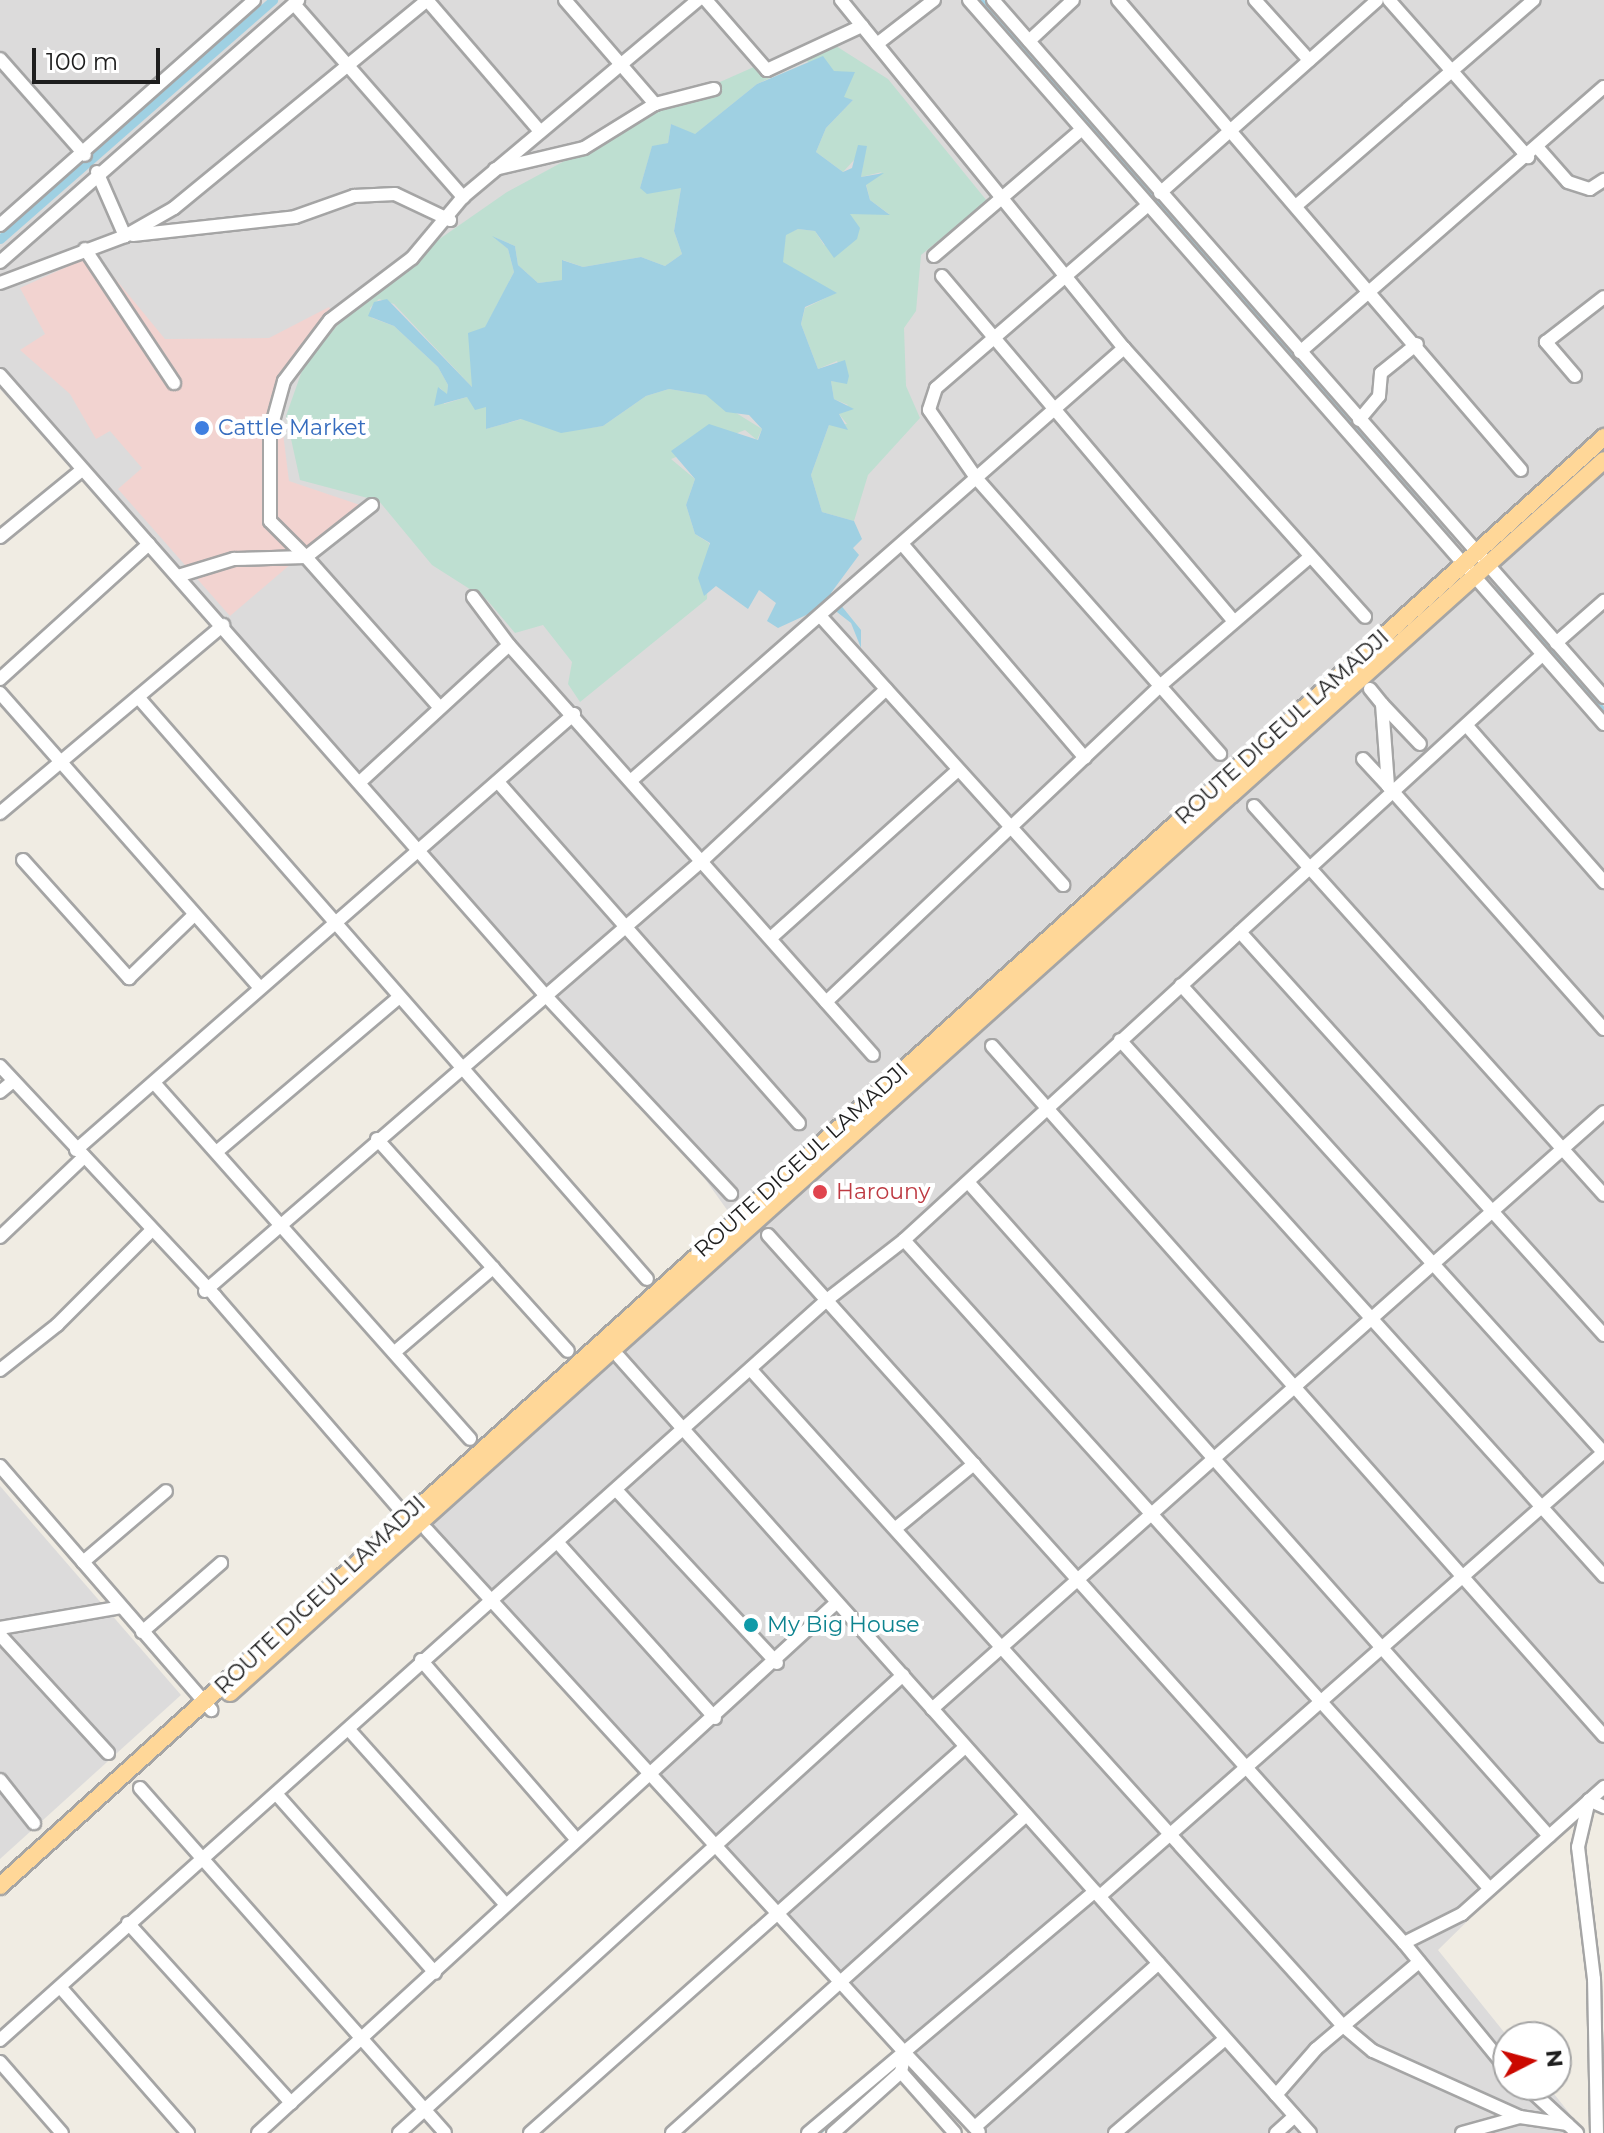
<!DOCTYPE html>
<style>
body{margin:0}
#map{position:relative;width:1604px;height:2133px;overflow:hidden;background:#f0ece3;font-family:Montserrat,sans-serif}
div>[style]{position:absolute}
[style*='--x']{left:calc(var(--x)*1px);top:calc(var(--y)*1px);width:calc(var(--w)*1px);rotate:calc(var(--a)*1deg)}
.residential>*{inset:0;background:#dcdbdb}
.commercial>*{inset:0;background:#f2d3d0}
.wetland>*{inset:0;background:#bedfd1}
.water>*{inset:0;background:#9fd0e2}
.stream>*{height:3px;margin:-1.5px;padding:0 1.5px;transform-origin:1.5px;border-radius:1.5px;background:#9fd0e2}
.canal>*{height:9px;margin:-4.5px;padding:0 4.5px;transform-origin:4.5px;border-radius:4.5px;background:#9fd0e2}
.roads{filter:drop-shadow(2px 0 #a5a5a5) drop-shadow(-2px 0 #a5a5a5) drop-shadow(0 2px #a5a5a5) drop-shadow(0 -2px #a5a5a5)}
.minor>*{height:12px;margin:-6px;padding:0 6px;transform-origin:6px;border-radius:6px;background:#fff}
.major>*{height:16px;margin:-8px;padding:0 8px;transform-origin:8px;border-radius:8px;background:#ffd798}
.dots>*{width:22px;height:22px;translate:-50% -50%;box-sizing:border-box;border:4px solid #fff;border-radius:50%}
span{translate:-50% -50%;white-space:nowrap;text-align:center;line-height:1.15;-webkit-text-stroke:8px #fff;paint-order:stroke}
.shop-label{font-size:22px;color:#366cbe}
.left{translate:0 -50%;text-align:left}
.street-label{font-size:22px;color:#1e1e1e}
.health-label{font-size:22px;color:#be3a42}
.culture-label{font-size:22px;color:#0d838f}
.north{position:absolute;left:1492px;top:2021px;width:80px;height:80px;box-sizing:border-box;background:#fff;border:2px solid #a5a5a5;border-radius:50%;rotate:84deg;font-size:22px;font-weight:700;line-height:32px;text-align:center;color:#1e1e1e}
.north::after{content:'';display:block;margin:auto;width:28px;height:36px;background:#cb0800;clip-path:polygon(50% 0,100% 100%,50% 72%,0 100%)}
.scale{position:absolute;left:32px;top:48px;width:128px;height:36px;box-sizing:border-box;border:4px solid #1e1e1e;border-top:0;padding-left:10px;font-size:24px;line-height:28px;white-space:nowrap;color:#1e1e1e;-webkit-text-stroke:6px #fff;paint-order:stroke}
</style>
<div id="map">
<div class="residential">
<i style="clip-path:polygon(0 0,1604px 0,1604px 452px,1077px 898px,735px 1221px,700px 1172px,0 389px)"></i>
<i style="clip-path:polygon(1604px 468px,1604px 1787px,1438px 1950px,1508px 2037px,1508px 2085px,1547px 2085px,1585px 2133px,979px 2133px,418px 1526px)"></i>
<i style="clip-path:polygon(0 1486px,181px 1695px,0 1859px)"></i>
</div>
<div class="commercial">
<i style="clip-path:polygon(95px 254px,165px 339px,269px 338px,329px 307px,338px 321px,303px 360px,280px 409px,289px 481px,360px 505px,230px 616px,118px 489px,142px 468px,110px 431px,96px 439px,70px 394px,20px 350px,45px 334px,20px 288px)"></i>
</div>
<div class="wetland">
<i style="clip-path:polygon(836px 46px,888px 79px,987px 201px,921px 255px,916px 311px,904px 328px,906px 386px,920px 418px,868px 475px,854px 521px,822px 512px,811px 475px,829px 425px,847px 424px,839px 414px,848px 405px,834px 399px,831px 381px,847px 383px,837px 361px,818px 369px,801px 324px,805px 308px,836px 293px,782px 263px,786px 234px,798px 229px,815px 231px,824px 245px,859px 228px,849px 214px,889px 214px,870px 200px,866px 184px,882px 172px,861px 177px,866px 147px,843px 172px,816px 152px,826px 128px,853px 100px,844px 98px,834px 71px,806px 61px,757px 84px,694px 135px,671px 124px,668px 143px,652px 147px,640px 188px,681px 188px,674px 231px,682px 254px,665px 266px,641px 257px,583px 267px,563px 260px,563px 280px,538px 283px,518px 265px,515px 246px,494px 237px,508px 249px,514px 272px,485px 328px,472px 387px,394px 304px,379px 299px,370px 308px,372px 318px,394px 326px,438px 367px,448px 385px,447px 395px,440px 388px,444px 404px,467px 397px,486px 407px,486px 429px,522px 419px,568px 431px,603px 426px,646px 396px,669px 389px,707px 395px,762px 429px,757px 440px,745px 430px,671px 459px,695px 479px,686px 505px,695px 534px,709px 543px,707px 599px,580px 702px,568px 684px,572px 662px,543px 625px,515px 633px,487px 600px,432px 565px,379px 501px,300px 480px,286px 416px,304px 365px,369px 288px,507px 192px,668px 105px,765px 62px,779px 68px)"></i>
</div>
<div class="water">
<i style="clip-path:polygon(823px 56px,834px 71px,855px 72px,844px 97px,853px 100px,826px 128px,816px 152px,843px 172px,852px 168px,858px 145px,867px 146px,861px 177px,884px 173px,866px 185px,870px 200px,890px 215px,850px 214px,860px 228px,857px 239px,834px 258px,815px 231px,798px 229px,786px 235px,783px 262px,837px 293px,805px 307px,801px 324px,818px 369px,845px 360px,849px 376px,847px 384px,831px 381px,834px 399px,854px 409px,839px 414px,848px 430px,829px 425px,811px 475px,822px 512px,854px 521px,862px 539px,853px 548px,859px 555px,831px 593px,861px 630px,861px 648px,851px 623px,828px 605px,778px 628px,767px 621px,776px 603px,759px 590px,748px 609px,716px 586px,704px 596px,698px 578px,710px 543px,695px 534px,686px 505px,695px 479px,671px 451px,709px 424px,758px 440px,762px 429px,749px 415px,726px 412px,706px 395px,669px 389px,646px 396px,603px 426px,561px 433px,521px 419px,486px 429px,486px 407px,475px 410px,467px 397px,434px 406px,438px 387px,447px 394px,448px 385px,438px 367px,394px 326px,368px 316px,374px 302px,387px 299px,472px 387px,468px 333px,485px 327px,514px 272px,508px 249px,492px 236px,515px 246px,518px 265px,538px 283px,562px 280px,562px 260px,583px 267px,641px 257px,665px 266px,682px 254px,674px 231px,681px 188px,647px 194px,640px 188px,652px 146px,668px 143px,671px 124px,695px 134px,757px 84px)"></i>
</div>
<div class="stream">
<i style="--x:982;--y:0;--w:719;--a:48.95"></i>
<i style="--x:1495;--y:588;--w:163;--a:48"></i>
<i style="--x:819;--y:2133;--w:33;--a:-43"></i>
</div>
<div class="canal">
<i style="--x:0;--y:239;--w:363;--a:-41.2"></i>
</div>
<div class="roads">
<div class="minor">
<i style="--x:565;--y:0;--w:138;--a:49.1"></i>
<i style="--x:706;--y:0;--w:93;--a:48.9"></i>
<i style="--x:767;--y:70;--w:105;--a:-24.9"></i>
<i style="--x:841;--y:0;--w:449;--a:50.9"></i>
<i style="--x:1124;--y:348;--w:361;--a:48.1"></i>
<i style="--x:969;--y:0;--w:963;--a:48.75"></i>
<i style="--x:993;--y:0;--w:927;--a:48.76"></i>
<i style="--x:1118;--y:0;--w:619;--a:49.39"></i>
<i style="--x:1255;--y:0;--w:81;--a:48"></i>
<i style="--x:1389;--y:0;--w:210;--a:48.5"></i>
<i style="--x:294;--y:4;--w:257;--a:48.8"></i>
<i style="--x:1029;--y:41;--w:60;--a:-43"></i>
<i style="--x:877;--y:44;--w:72;--a:-37.7"></i>
<i style="--x:0;--y:59;--w:128;--a:48.5"></i>
<i style="--x:1538;--y:148;--w:45;--a:48.6"></i>
<i style="--x:1568;--y:182;--w:23;--a:18"></i>
<i style="--x:1590;--y:189;--w:17;--a:-33"></i>
<i style="--x:495;--y:169;--w:91;--a:-13.3"></i>
<i style="--x:584;--y:148;--w:84;--a:-31.8"></i>
<i style="--x:655;--y:104;--w:61;--a:-14.3"></i>
<i style="--x:97;--y:172;--w:70;--a:66.4"></i>
<i style="--x:1160;--y:193;--w:290;--a:-41.6"></i>
<i style="--x:1148;--y:205;--w:280;--a:139.2"></i>
<i style="--x:936;--y:388;--w:23;--a:108"></i>
<i style="--x:929;--y:410;--w:84;--a:55.2"></i>
<i style="--x:977;--y:479;--w:367;--a:48.5"></i>
<i style="--x:1297;--y:205;--w:313;--a:-40.9"></i>
<i style="--x:0;--y:225;--w:339;--a:-41.5"></i>
<i style="--x:133;--y:235;--w:163;--a:-6.3"></i>
<i style="--x:295;--y:217;--w:63;--a:-19.6"></i>
<i style="--x:354;--y:196;--w:41;--a:-2.8"></i>
<i style="--x:395;--y:194;--w:61;--a:25.3"></i>
<i style="--x:85;--y:249;--w:161;--a:56.4"></i>
<i style="--x:934;--y:256;--w:194;--a:-40.6"></i>
<i style="--x:0;--y:262;--w:397;--a:-41.3"></i>
<i style="--x:942;--y:276;--w:452;--a:49.8"></i>
<i style="--x:0;--y:283;--w:134;--a:-20.6"></i>
<i style="--x:125;--y:236;--w:56;--a:-29.7"></i>
<i style="--x:174;--y:208;--w:328;--a:-39.4"></i>
<i style="--x:427;--y:0;--w:170;--a:49.3"></i>
<i style="--x:1300;--y:352;--w:403;--a:-41.1"></i>
<i style="--x:0;--y:375;--w:827;--a:48.68"></i>
<i style="--x:546;--y:996;--w:271;--a:46.9"></i>
<i style="--x:1575;--y:376;--w:45;--a:-130.5"></i>
<i style="--x:1546;--y:342;--w:73;--a:-37.8"></i>
<i style="--x:1359;--y:420;--w:31;--a:-50"></i>
<i style="--x:1379;--y:396;--w:23;--a:-85"></i>
<i style="--x:1381;--y:373;--w:46;--a:-38.9"></i>
<i style="--x:372;--y:505;--w:84;--a:141.8"></i>
<i style="--x:306;--y:557;--w:51;--a:-135"></i>
<i style="--x:270;--y:521;--w:89;--a:-90"></i>
<i style="--x:270;--y:432;--w:53;--a:-74.6"></i>
<i style="--x:284;--y:381;--w:76;--a:-53"></i>
<i style="--x:330;--y:320;--w:103;--a:-37.1"></i>
<i style="--x:412;--y:258;--w:80;--a:-50.1"></i>
<i style="--x:463;--y:197;--w:307;--a:-40"></i>
<i style="--x:0;--y:537;--w:106;--a:-39.3"></i>
<i style="--x:903;--y:545;--w:280;--a:49.5"></i>
<i style="--x:178;--y:576;--w:59;--a:-16.9"></i>
<i style="--x:234;--y:559;--w:72;--a:-1.6"></i>
<i style="--x:306;--y:557;--w:200;--a:48.4"></i>
<i style="--x:473;--y:597;--w:60;--a:53.1"></i>
<i style="--x:822;--y:618;--w:360;--a:47.9"></i>
<i style="--x:1556;--y:643;--w:64;--a:-41.2"></i>
<i style="--x:0;--y:679;--w:201;--a:-42.2"></i>
<i style="--x:1370;--y:689;--w:19;--a:51"></i>
<i style="--x:1382;--y:704;--w:82;--a:85.8"></i>
<i style="--x:1388;--y:786;--w:325;--a:48.4"></i>
<i style="--x:0;--y:693;--w:392;--a:48.6"></i>
<i style="--x:138;--y:697;--w:773;--a:48.83"></i>
<i style="--x:1382;--y:704;--w:55;--a:46.5"></i>
<i style="--x:1467;--y:726;--w:208;--a:48.7"></i>
<i style="--x:1363;--y:759;--w:37;--a:47"></i>
<i style="--x:634;--y:778;--w:652;--a:-41.27"></i>
<i style="--x:360;--y:782;--w:202;--a:-42.6"></i>
<i style="--x:509;--y:645;--w:548;--a:48.4"></i>
<i style="--x:498;--y:782;--w:455;--a:48.6"></i>
<i style="--x:1254;--y:806;--w:523;--a:48.02"></i>
<i style="--x:0;--y:813;--w:292;--a:-40.1"></i>
<i style="--x:23;--y:860;--w:159;--a:48.1"></i>
<i style="--x:129;--y:978;--w:91;--a:-44.1"></i>
<i style="--x:1240;--y:932;--w:543;--a:47.91"></i>
<i style="--x:773;--y:936;--w:247;--a:-41.9"></i>
<i style="--x:1181;--y:985;--w:631;--a:47.89"></i>
<i style="--x:826;--y:1002;--w:461;--a:-43.4"></i>
<i style="--x:1161;--y:685;--w:196;--a:-40.7"></i>
<i style="--x:1120;--y:1040;--w:722;--a:47.92"></i>
<i style="--x:992;--y:1046;--w:922;--a:48.43"></i>
<i style="--x:0;--y:1066;--w:315;--a:46.9"></i>
<i style="--x:215;--y:1296;--w:278;--a:49.1"></i>
<i style="--x:156;--y:1085;--w:473;--a:48.4"></i>
<i style="--x:0;--y:1092;--w:17;--a:-40"></i>
<i style="--x:377;--y:1139;--w:285;--a:48"></i>
<i style="--x:220;--y:1149;--w:231;--a:-40.3"></i>
<i style="--x:76;--y:1150;--w:662;--a:-41.2"></i>
<i style="--x:968;--y:1182;--w:875;--a:48.38"></i>
<i style="--x:768;--y:1235;--w:952;--a:48.07"></i>
<i style="--x:1404;--y:1943;--w:164;--a:50.7"></i>
<i style="--x:0;--y:1237;--w:115;--a:-43.6"></i>
<i style="--x:904;--y:1240;--w:873;--a:47.92"></i>
<i style="--x:205;--y:1291;--w:660;--a:-40.88"></i>
<i style="--x:704;--y:859;--w:249;--a:-43"></i>
<i style="--x:396;--y:1351;--w:128;--a:-40.6"></i>
<i style="--x:619;--y:1357;--w:1039;--a:48.32"></i>
<i style="--x:0;--y:1370;--w:73;--a:-38.3"></i>
<i style="--x:57;--y:1325;--w:130;--a:-45"></i>
<i style="--x:752;--y:1371;--w:882;--a:47.94"></i>
<i style="--x:1343;--y:2026;--w:39;--a:40"></i>
<i style="--x:1373;--y:2051;--w:161;--a:24.2"></i>
<i style="--x:1520;--y:2117;--w:48;--a:8.5"></i>
<i style="--x:0;--y:1466;--w:323;--a:49.1"></i>
<i style="--x:619;--y:1493;--w:232;--a:47.1"></i>
<i style="--x:896;--y:1528;--w:101;--a:-39.4"></i>
<i style="--x:427;--y:1530;--w:709;--a:47.57"></i>
<i style="--x:905;--y:2053;--w:19;--a:102"></i>
<i style="--x:901;--y:2072;--w:81;--a:48.5"></i>
<i style="--x:558;--y:1543;--w:235;--a:48.1"></i>
<i style="--x:83;--y:1562;--w:109;--a:-40.5"></i>
<i style="--x:0;--y:1628;--w:123;--a:-9.8"></i>
<i style="--x:142;--y:1632;--w:105;--a:-41.1"></i>
<i style="--x:0;--y:1635;--w:160;--a:47.5"></i>
<i style="--x:421;--y:1660;--w:235;--a:49.1"></i>
<i style="--x:932;--y:1709;--w:899;--a:-41.62"></i>
<i style="--x:351;--y:1732;--w:232;--a:48.1"></i>
<i style="--x:0;--y:1780;--w:55;--a:51.7"></i>
<i style="--x:140;--y:1788;--w:460;--a:48.5"></i>
<i style="--x:279;--y:1797;--w:235;--a:48.4"></i>
<i style="--x:1100;--y:1896;--w:672;--a:-41.38"></i>
<i style="--x:128;--y:1923;--w:243;--a:47.8"></i>
<i style="--x:1404;--y:1943;--w:65;--a:-26.6"></i>
<i style="--x:1462;--y:1914;--w:191;--a:-41.8"></i>
<i style="--x:61;--y:1988;--w:193;--a:48.8"></i>
<i style="--x:0;--y:2040;--w:1111;--a:-41.83"></i>
<i style="--x:828;--y:1299;--w:96;--a:-37.8"></i>
<i style="--x:904;--y:1240;--w:866;--a:-42.52"></i>
<i style="--x:905;--y:2053;--w:108;--a:46.9"></i>
<i style="--x:0;--y:2062;--w:94;--a:48.9"></i>
<i style="--x:1525;--y:2085;--w:71;--a:42.7"></i>
<i style="--x:1276;--y:2095;--w:61;--a:-49"></i>
<i style="--x:1316;--y:2049;--w:135;--a:-40.2"></i>
<i style="--x:975;--y:2127;--w:246;--a:-41.7"></i>
<i style="--x:258;--y:2133;--w:784;--a:-42.52"></i>
<i style="--x:399;--y:2133;--w:681;--a:-42.26"></i>
<i style="--x:530;--y:2133;--w:582;--a:-41.58"></i>
<i style="--x:672;--y:2133;--w:476;--a:-41.9"></i>
<i style="--x:808;--y:2133;--w:375;--a:-40.1"></i>
<i style="--x:833;--y:2133;--w:91;--a:-41.9"></i>
<i style="--x:1115;--y:2133;--w:143;--a:-40.5"></i>
<i style="--x:1276;--y:2133;--w:25;--a:-42"></i>
<i style="--x:1462;--y:2133;--w:60;--a:-15.4"></i>
<i style="--x:1597;--y:2133;--w:154;--a:-91.1"></i>
<i style="--x:1594;--y:1979;--w:133;--a:-96.9"></i>
<i style="--x:1578;--y:1847;--w:48;--a:-76.8"></i>
<i style="--x:1589;--y:1800;--w:17;--a:25"></i>
</div>
<div class="major">
<i style="--x:230;--y:1693;--w:1846;--a:-41.9"></i>
<i style="--x:0;--y:1886;--w:2162;--a:-42.09"></i>
</div>
</div>
<div class="dots">
<i style="left:202px;top:428px;background:#3f7fe0"></i>
<i style="left:820px;top:1192px;background:#e0444e"></i>
<i style="left:751px;top:1625px;background:#0f9aa8"></i>
</div>
<div class="shop-label">
<span class="left" style="left:218px;top:428px">Cattle Market</span>
</div>
<div class="street-label">
<span style="left:1282px;top:727px;rotate:-42deg">ROUTE DIGEUL LAMADJI</span>
<span style="left:801px;top:1160px;rotate:-42deg">ROUTE DIGEUL LAMADJI</span>
<span style="left:320px;top:1595px;rotate:-43deg">ROUTE DIGEUL LAMADJI</span>
</div>
<div class="health-label">
<span class="left" style="left:836px;top:1192px">Harouny</span>
</div>
<div class="culture-label">
<span class="left" style="left:767px;top:1625px">My Big House</span>
</div>
<div class="north">N</div>
<div class="scale">100 m</div>
</div>
